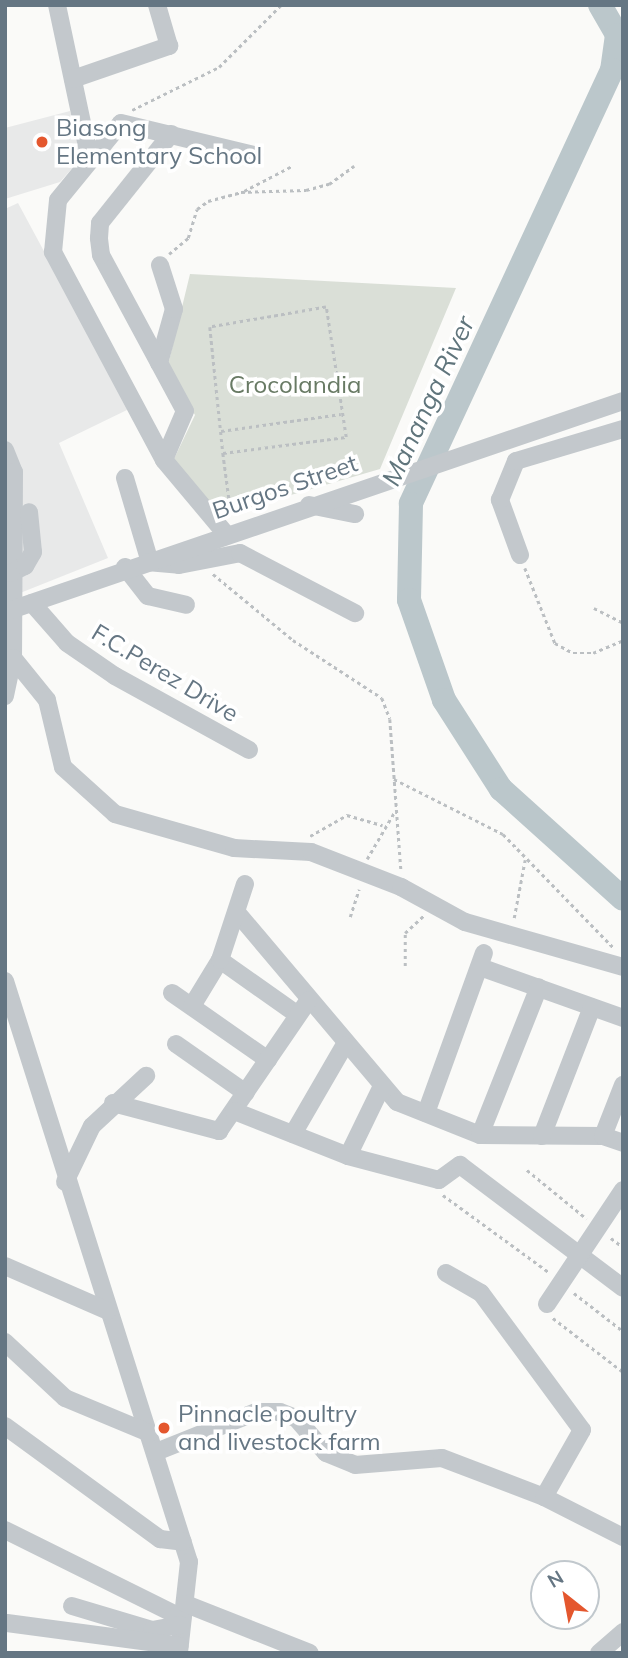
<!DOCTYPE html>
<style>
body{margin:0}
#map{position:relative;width:628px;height:1658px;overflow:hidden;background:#fafaf8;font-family:Mulish,sans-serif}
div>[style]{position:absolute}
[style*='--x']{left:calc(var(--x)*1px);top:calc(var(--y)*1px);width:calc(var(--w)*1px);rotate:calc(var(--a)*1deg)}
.built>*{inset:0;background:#e8e9e9}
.green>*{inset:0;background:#dadfd7}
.river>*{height:24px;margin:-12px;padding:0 12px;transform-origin:12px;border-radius:12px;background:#bbc7cb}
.path>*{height:2.5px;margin-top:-1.25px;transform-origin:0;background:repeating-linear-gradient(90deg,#bbbfc2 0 3.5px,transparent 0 7px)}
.minor>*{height:18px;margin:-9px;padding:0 9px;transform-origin:9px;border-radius:9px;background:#c3c8cc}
.dots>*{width:19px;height:19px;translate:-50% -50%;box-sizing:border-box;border:4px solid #fff;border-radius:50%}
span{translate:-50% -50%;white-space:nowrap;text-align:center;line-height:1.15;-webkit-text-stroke:7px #fff;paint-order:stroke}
.poi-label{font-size:24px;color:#657683}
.left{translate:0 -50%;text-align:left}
.park-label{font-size:24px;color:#687a64}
.street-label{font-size:24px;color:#657683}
.water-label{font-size:26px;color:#60757c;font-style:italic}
.frame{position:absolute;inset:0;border:7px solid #657683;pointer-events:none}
.north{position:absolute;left:530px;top:1560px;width:70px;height:70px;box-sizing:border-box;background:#fff;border:2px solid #c1c8cd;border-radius:50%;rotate:329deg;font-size:19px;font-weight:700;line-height:28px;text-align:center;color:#657683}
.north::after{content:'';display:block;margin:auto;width:24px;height:32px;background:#e4572e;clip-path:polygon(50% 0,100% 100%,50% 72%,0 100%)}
</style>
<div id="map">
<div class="built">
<i style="clip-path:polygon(70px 111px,83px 156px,60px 182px,5px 199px,5px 128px)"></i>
<i style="clip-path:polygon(18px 203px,129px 409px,59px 443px,108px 558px,5px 599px,5px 209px)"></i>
</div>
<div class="green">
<i style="clip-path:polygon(190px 274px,456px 288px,380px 469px,219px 516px,173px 461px,195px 415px,167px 369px)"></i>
</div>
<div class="river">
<i style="--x:600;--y:5;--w:34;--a:60"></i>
<i style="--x:617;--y:35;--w:35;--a:98"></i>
<i style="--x:612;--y:70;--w:478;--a:114.9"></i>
<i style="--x:411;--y:504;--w:96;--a:91.2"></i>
<i style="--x:409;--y:600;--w:106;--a:70.7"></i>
<i style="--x:444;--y:700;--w:106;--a:57.4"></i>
<i style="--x:501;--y:789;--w:164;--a:42"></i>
</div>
<div class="path">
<i style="--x:132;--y:110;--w:97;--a:-26.3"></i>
<i style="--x:219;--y:67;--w:88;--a:-45"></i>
<i style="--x:244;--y:191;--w:54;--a:-27.5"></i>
<i style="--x:169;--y:254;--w:25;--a:-40"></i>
<i style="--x:188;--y:238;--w:30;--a:-73"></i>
<i style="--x:197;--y:209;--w:14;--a:-36"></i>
<i style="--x:208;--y:201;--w:34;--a:-15"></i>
<i style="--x:241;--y:192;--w:65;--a:-1.8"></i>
<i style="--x:306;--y:190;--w:24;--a:-15"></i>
<i style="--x:329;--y:184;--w:31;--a:-36"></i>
<i style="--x:221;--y:431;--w:121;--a:-8.1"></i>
<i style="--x:223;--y:453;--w:124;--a:-7.4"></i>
<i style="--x:346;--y:437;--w:132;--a:-98.7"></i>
<i style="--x:326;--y:307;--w:118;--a:170.2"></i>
<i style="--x:210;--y:327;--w:127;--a:84.1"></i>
<i style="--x:223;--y:453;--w:61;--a:82.4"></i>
<i style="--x:525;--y:568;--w:81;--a:68.2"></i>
<i style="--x:555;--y:643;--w:21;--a:29"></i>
<i style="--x:573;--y:653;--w:20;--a:0"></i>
<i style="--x:593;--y:653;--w:33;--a:-23"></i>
<i style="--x:213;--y:574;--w:104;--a:39.5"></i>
<i style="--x:293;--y:640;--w:106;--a:33.1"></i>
<i style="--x:382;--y:698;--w:22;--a:69"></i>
<i style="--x:390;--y:719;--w:151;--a:85.8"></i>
<i style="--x:594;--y:608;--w:33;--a:27"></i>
<i style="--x:394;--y:779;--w:122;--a:26.8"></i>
<i style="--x:503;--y:834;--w:159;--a:45.8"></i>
<i style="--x:310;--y:836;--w:43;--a:-29.6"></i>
<i style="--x:347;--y:815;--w:37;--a:16"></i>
<i style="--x:367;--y:859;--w:56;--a:-59.7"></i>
<i style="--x:350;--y:917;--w:29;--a:-72"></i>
<i style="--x:514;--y:918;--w:59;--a:-79.3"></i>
<i style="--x:405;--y:966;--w:33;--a:-90"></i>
<i style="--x:405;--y:933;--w:25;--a:-43"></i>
<i style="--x:527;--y:1170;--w:77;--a:39.2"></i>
<i style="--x:443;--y:1195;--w:132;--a:36.1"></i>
<i style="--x:611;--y:1238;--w:15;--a:37"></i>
<i style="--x:574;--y:1293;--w:62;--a:37.8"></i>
<i style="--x:553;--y:1318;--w:88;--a:37.6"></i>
</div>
<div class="minor">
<i style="--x:57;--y:5;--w:158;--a:78"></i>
<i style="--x:73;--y:79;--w:102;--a:-19"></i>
<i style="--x:169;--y:46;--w:43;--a:-106.3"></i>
<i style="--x:159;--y:363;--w:56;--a:-74.5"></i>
<i style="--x:174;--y:309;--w:46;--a:-107.7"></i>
<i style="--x:5;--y:450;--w:24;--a:68"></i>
<i style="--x:14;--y:472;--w:186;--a:90.3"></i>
<i style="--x:13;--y:658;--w:39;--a:102"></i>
<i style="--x:164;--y:460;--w:53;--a:-66.8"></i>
<i style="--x:185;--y:411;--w:177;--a:-118.3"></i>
<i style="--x:101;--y:255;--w:17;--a:-97"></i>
<i style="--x:99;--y:238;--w:15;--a:-86"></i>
<i style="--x:100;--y:223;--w:114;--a:-51.4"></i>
<i style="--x:125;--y:478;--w:84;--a:73.5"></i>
<i style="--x:309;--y:505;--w:47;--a:11.1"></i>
<i style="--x:225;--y:533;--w:95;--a:-129.9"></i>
<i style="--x:164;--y:460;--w:236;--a:-118.1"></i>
<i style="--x:53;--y:252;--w:52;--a:-84.5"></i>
<i style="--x:58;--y:200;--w:99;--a:-50.7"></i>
<i style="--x:121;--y:123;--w:137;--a:13.5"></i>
<i style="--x:520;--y:555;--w:59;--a:-110"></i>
<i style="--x:500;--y:500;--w:42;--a:-67.7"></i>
<i style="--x:516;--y:461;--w:112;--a:-16.7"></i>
<i style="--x:147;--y:562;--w:32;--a:5"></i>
<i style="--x:179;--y:565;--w:62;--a:-11.1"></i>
<i style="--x:240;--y:553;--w:130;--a:27.6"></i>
<i style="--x:125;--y:567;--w:37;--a:52"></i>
<i style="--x:148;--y:596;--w:39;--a:13"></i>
<i style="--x:11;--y:573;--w:16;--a:-27"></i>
<i style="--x:25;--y:566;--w:16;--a:-60"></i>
<i style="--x:33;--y:552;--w:40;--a:-95.7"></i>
<i style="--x:32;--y:603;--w:53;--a:48.8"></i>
<i style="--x:67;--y:643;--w:58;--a:34.5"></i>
<i style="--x:115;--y:676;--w:153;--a:28.9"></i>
<i style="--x:5;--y:612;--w:653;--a:-18.85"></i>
<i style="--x:13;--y:658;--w:54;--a:51"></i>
<i style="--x:47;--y:700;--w:69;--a:76.6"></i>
<i style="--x:63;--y:767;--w:70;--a:42.1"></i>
<i style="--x:115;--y:814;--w:124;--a:15.9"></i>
<i style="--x:234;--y:848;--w:77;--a:3"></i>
<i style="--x:311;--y:852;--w:97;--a:21.3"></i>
<i style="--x:401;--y:887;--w:73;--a:28.7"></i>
<i style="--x:465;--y:922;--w:164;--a:15.9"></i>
<i style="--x:239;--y:915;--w:245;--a:49.8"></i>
<i style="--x:397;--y:1102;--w:89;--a:21.7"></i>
<i style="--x:480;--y:1135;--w:123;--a:0.5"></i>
<i style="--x:603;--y:1136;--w:21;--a:19"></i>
<i style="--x:220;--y:960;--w:95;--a:35.2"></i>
<i style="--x:480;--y:967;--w:152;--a:19.6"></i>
<i style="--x:5;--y:981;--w:609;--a:72.43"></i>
<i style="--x:189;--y:1562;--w:92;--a:96.3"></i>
<i style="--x:172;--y:993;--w:117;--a:34.9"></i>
<i style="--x:192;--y:1006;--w:54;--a:-58.7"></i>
<i style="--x:220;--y:960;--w:80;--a:-71.8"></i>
<i style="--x:176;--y:1044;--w:85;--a:35"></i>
<i style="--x:113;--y:1103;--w:110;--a:14.8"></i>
<i style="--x:219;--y:1131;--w:158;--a:-55.6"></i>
<i style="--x:234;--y:1111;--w:123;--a:21.5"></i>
<i style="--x:348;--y:1156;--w:94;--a:14.8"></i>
<i style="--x:439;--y:1180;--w:26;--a:-36"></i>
<i style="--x:460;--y:1165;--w:204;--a:37"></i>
<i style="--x:426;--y:1113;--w:170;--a:-70.1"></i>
<i style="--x:293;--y:1134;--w:102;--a:-59.9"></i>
<i style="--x:480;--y:1135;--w:159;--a:-68.3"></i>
<i style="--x:542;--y:1136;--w:138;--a:-68.8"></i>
<i style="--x:603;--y:1136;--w:55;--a:-68.6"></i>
<i style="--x:348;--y:1156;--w:76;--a:-64.1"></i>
<i style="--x:65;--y:1182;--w:62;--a:-64.3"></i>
<i style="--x:92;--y:1126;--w:74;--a:-42.8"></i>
<i style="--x:5;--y:1266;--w:112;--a:23.6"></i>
<i style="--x:446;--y:1273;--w:40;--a:29.7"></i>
<i style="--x:481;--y:1293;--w:170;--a:53.6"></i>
<i style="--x:582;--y:1430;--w:77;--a:119.6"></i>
<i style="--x:547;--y:1304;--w:137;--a:-56.3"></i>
<i style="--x:5;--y:1342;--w:82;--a:43"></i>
<i style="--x:65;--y:1398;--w:91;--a:22.6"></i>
<i style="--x:5;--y:1426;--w:192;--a:36.1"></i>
<i style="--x:160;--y:1539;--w:23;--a:7"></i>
<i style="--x:156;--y:1452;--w:108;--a:-21.8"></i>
<i style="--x:256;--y:1412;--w:24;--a:0"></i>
<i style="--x:280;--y:1412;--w:17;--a:21"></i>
<i style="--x:296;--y:1418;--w:46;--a:49.4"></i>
<i style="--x:326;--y:1453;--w:31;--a:22"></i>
<i style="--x:355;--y:1465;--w:87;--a:-4.6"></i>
<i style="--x:442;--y:1458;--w:109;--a:20.9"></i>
<i style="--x:544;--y:1497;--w:89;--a:26.9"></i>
<i style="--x:5;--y:1530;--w:198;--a:26.4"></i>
<i style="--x:186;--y:1604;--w:133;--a:21.6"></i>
<i style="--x:72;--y:1606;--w:84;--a:16.7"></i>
<i style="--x:152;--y:1630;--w:29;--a:-10"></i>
<i style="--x:7;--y:1623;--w:174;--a:7.6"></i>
<i style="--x:599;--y:1653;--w:32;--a:-41"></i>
</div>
<div class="dots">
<i style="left:42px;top:142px;background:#e4572e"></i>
<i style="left:164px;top:1428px;background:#e4572e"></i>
</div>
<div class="poi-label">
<span class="left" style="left:56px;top:142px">Biasong<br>Elementary School</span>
<span class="left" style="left:178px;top:1428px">Pinnacle poultry<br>and livestock farm</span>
</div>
<div class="park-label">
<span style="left:295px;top:385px">Crocolandia</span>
</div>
<div class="street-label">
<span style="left:285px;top:487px;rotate:-19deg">Burgos Street</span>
<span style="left:165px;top:673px;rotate:31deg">F.C.Perez Drive</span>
</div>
<div class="water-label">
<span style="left:428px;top:401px;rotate:-65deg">Mananga River</span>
</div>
<div class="frame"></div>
<div class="north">N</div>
</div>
